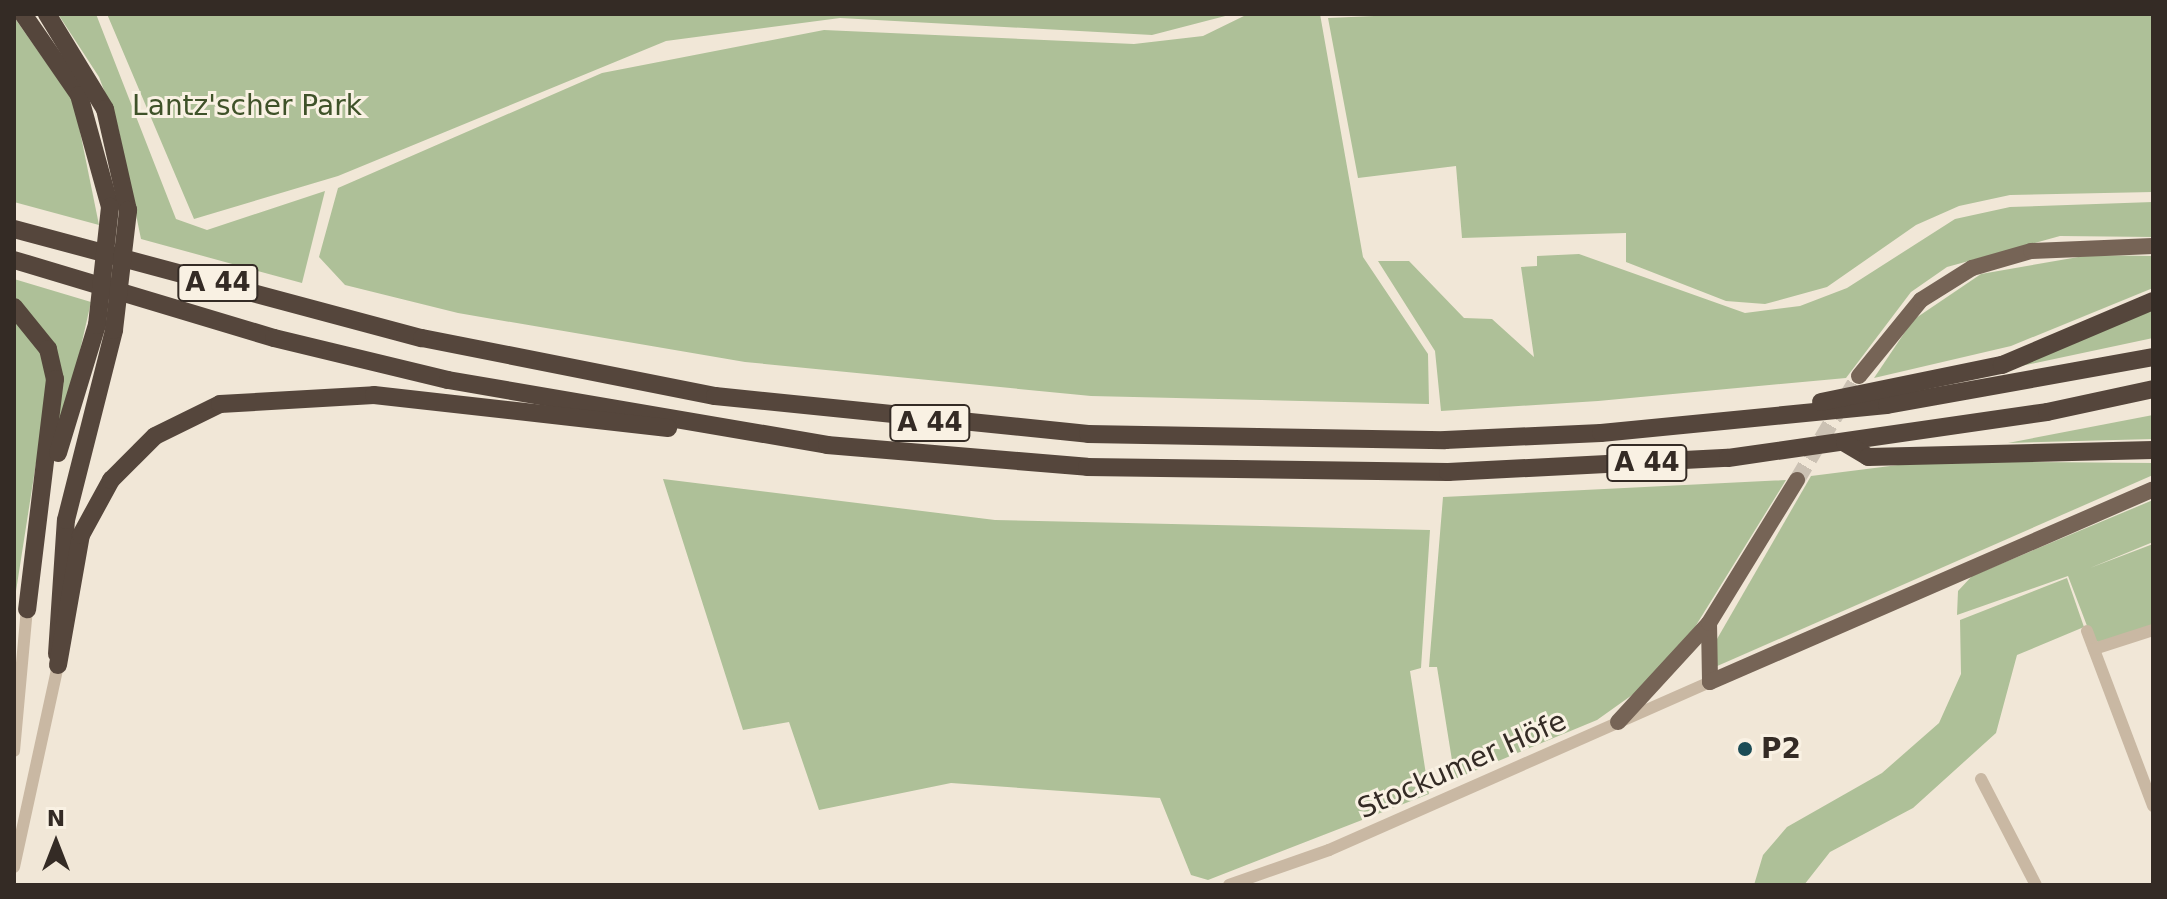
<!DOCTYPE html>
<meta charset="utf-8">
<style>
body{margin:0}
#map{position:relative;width:2167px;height:899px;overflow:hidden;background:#f1e7d7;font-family:"DejaVu Sans",sans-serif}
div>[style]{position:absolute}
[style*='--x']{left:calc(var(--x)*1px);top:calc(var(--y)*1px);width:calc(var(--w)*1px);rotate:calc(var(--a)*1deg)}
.green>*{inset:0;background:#aec098}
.major-tunnel>*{height:16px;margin-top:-8px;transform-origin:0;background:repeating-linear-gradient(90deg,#cbc1b3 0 16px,transparent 0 24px)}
.minor>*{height:12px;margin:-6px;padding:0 6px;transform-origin:6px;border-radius:6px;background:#c9b8a3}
.major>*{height:16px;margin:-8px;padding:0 8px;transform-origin:8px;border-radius:8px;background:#766456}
.highway>*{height:18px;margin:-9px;padding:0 9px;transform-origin:9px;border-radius:9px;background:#55463c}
.highway-bridge>*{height:18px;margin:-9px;padding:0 9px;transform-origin:9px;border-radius:9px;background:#55463c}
.dots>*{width:22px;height:22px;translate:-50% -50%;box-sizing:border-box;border:4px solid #f9f1e3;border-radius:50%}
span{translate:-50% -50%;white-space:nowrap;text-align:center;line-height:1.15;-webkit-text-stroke:6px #f9f1e3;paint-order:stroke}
.shield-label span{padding:2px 6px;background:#f9f1e3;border:2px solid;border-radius:6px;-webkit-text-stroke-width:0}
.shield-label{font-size:26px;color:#342b25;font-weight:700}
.park-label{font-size:28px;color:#3f5229}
.poi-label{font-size:28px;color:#342b25;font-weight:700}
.left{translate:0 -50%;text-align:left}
.street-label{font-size:28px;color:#342b25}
.frame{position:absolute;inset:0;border:16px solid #342b25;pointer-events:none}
.north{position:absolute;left:16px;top:803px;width:80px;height:80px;-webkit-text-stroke:6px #f9f1e3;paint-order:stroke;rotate:0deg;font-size:22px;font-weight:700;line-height:32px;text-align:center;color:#342b25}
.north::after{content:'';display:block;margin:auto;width:28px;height:36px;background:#342b25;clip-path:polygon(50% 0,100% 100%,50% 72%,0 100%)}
</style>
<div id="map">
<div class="green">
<i style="clip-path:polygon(58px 14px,96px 14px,176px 219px,207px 230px,325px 191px,302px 283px,141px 239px,118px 127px,99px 77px)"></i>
<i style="clip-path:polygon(107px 14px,1233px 14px,1152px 35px,840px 18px,666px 41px,338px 176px,194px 219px)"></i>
<i style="clip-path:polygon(1248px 14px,1320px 14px,1363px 257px,1428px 354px,1429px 404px,1091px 396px,745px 362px,458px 313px,345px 285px,319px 257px,338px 188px,602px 73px,824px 30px,1134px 44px,1203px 36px)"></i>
<i style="clip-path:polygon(1420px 14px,2153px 14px,2153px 192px,2010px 195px,1959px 206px,1916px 225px,1827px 287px,1765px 304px,1726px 301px,1626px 262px,1626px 233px,1462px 238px,1456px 166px,1358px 178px,1328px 18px)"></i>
<i style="clip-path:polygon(14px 17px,74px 102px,99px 225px,14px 202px)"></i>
<i style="clip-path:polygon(2153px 202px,2153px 237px,2060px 236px,1947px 267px,1911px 292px,1846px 378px,1598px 401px,1441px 411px,1435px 351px,1378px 261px,1409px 261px,1464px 318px,1492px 319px,1534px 357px,1521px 267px,1537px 266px,1537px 256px,1579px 254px,1745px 313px,1800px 306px,1847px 288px,1955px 219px,2010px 207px)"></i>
<i style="clip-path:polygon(2090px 255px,2153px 256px,2153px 288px,2011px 346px,1874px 378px,1913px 320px,1981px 274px)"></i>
<i style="clip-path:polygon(14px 279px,91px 302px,67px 408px,36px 463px,14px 604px)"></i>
<i style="clip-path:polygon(2153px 309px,2153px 338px,2012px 368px)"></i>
<i style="clip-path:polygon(2153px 415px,2153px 439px,2008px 443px)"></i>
<i style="clip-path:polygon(1930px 461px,2153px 463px,2153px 475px,1715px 667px,1717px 639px,1811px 476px)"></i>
<i style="clip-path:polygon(663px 479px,995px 520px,1430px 530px,1421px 668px,1410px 671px,1429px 794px,1208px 880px,1191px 875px,1160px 798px,951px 783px,819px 810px,789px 722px,743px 730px)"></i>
<i style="clip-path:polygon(1786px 480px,1677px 656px,1649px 683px,1597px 720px,1455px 779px,1437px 667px,1429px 667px,1443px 497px)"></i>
<i style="clip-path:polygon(2153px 500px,2153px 542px,2090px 568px,2153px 544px,2153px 628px,2104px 645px,2092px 639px,2068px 576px,1957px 615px,1958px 591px,1972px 576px)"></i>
<i style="clip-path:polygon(2067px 578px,2084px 627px,2017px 655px,1996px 733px,1913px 808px,1830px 852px,1804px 885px,1754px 885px,1763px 855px,1787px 827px,1882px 773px,1939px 723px,1961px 674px,1960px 620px)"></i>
</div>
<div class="major-tunnel">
<i style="--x:1797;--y:480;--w:121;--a:-59.2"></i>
</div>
<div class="minor">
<i style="--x:2087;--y:631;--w:187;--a:69.3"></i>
<i style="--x:2094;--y:649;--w:62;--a:-17.9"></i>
<i style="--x:14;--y:751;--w:143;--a:-84.8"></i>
<i style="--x:1981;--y:779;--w:119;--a:62.6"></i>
<i style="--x:14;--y:867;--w:207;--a:-77.7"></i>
<i style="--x:1229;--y:885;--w:106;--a:-19.3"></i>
<i style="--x:1329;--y:850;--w:416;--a:-23.8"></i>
</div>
<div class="major">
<i style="--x:1859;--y:376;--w:98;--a:-50.8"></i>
<i style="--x:1921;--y:300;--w:60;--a:-32.1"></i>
<i style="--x:1972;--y:268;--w:61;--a:-16.1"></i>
<i style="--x:2031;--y:251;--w:122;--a:-2.3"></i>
<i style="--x:1709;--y:623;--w:59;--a:89"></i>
<i style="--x:1710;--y:682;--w:483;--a:-23.5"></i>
<i style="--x:1618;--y:722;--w:134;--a:-47.4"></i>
<i style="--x:1709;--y:623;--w:168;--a:-58.4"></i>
</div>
<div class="highway">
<i style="--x:23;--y:14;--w:98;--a:55.3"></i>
<i style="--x:79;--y:95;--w:116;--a:74.5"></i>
<i style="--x:47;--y:14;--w:111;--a:58.6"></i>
<i style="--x:105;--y:109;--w:104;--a:77.2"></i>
<i style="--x:14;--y:229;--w:422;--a:15"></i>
<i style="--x:422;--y:338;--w:299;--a:11.2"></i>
<i style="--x:715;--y:396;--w:375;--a:5.8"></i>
<i style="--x:1088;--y:434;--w:357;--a:1"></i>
<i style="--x:1445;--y:440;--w:156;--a:-2.6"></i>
<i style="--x:1601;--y:433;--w:287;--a:-5.6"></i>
<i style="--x:1887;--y:405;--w:270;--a:-10.2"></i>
<i style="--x:14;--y:260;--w:271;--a:16.7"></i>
<i style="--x:274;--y:338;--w:179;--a:13.6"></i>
<i style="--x:448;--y:380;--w:385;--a:9.7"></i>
<i style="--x:827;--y:445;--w:261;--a:4.8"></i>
<i style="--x:1087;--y:467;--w:361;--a:0.8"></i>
<i style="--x:1448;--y:472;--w:280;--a:-2.9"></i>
<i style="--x:1728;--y:458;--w:322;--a:-8.2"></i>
<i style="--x:2047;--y:412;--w:108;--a:-12.2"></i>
<i style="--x:14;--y:307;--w:54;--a:51"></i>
<i style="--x:48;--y:349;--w:31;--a:77"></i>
<i style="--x:55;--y:379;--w:232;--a:96.9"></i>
<i style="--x:1821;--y:402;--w:185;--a:-11.6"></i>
<i style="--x:2002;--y:365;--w:164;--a:-23"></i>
<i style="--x:1845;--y:443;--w:27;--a:31"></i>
<i style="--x:1868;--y:457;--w:285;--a:-1.4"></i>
<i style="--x:58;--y:453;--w:134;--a:-73.1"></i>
<i style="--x:57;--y:654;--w:134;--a:-86.2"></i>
<i style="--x:66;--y:520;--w:196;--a:-75.8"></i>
<i style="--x:58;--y:665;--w:132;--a:-80"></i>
<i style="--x:81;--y:535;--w:63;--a:-61.4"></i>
<i style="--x:111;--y:480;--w:62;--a:-45"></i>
<i style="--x:155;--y:436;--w:72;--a:-26.2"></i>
<i style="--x:220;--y:404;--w:154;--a:-3.3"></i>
<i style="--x:374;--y:395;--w:296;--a:6.4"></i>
</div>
<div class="highway-bridge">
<i style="--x:97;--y:325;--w:119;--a:-83.7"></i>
<i style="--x:114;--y:330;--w:121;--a:-83.3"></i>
</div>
<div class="dots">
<i style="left:1745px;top:749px;background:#1b4c56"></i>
</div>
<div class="shield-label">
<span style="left:218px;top:283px">A 44</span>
<span style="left:930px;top:423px">A 44</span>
<span style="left:1647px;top:463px">A 44</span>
</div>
<div class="park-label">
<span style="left:247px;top:106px">Lantz'scher Park</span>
</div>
<div class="poi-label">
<span class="left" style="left:1761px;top:749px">P2</span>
</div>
<div class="street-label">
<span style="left:1462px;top:765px;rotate:-24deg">Stockumer Höfe</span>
</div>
<div class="frame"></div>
<div class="north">N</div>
</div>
